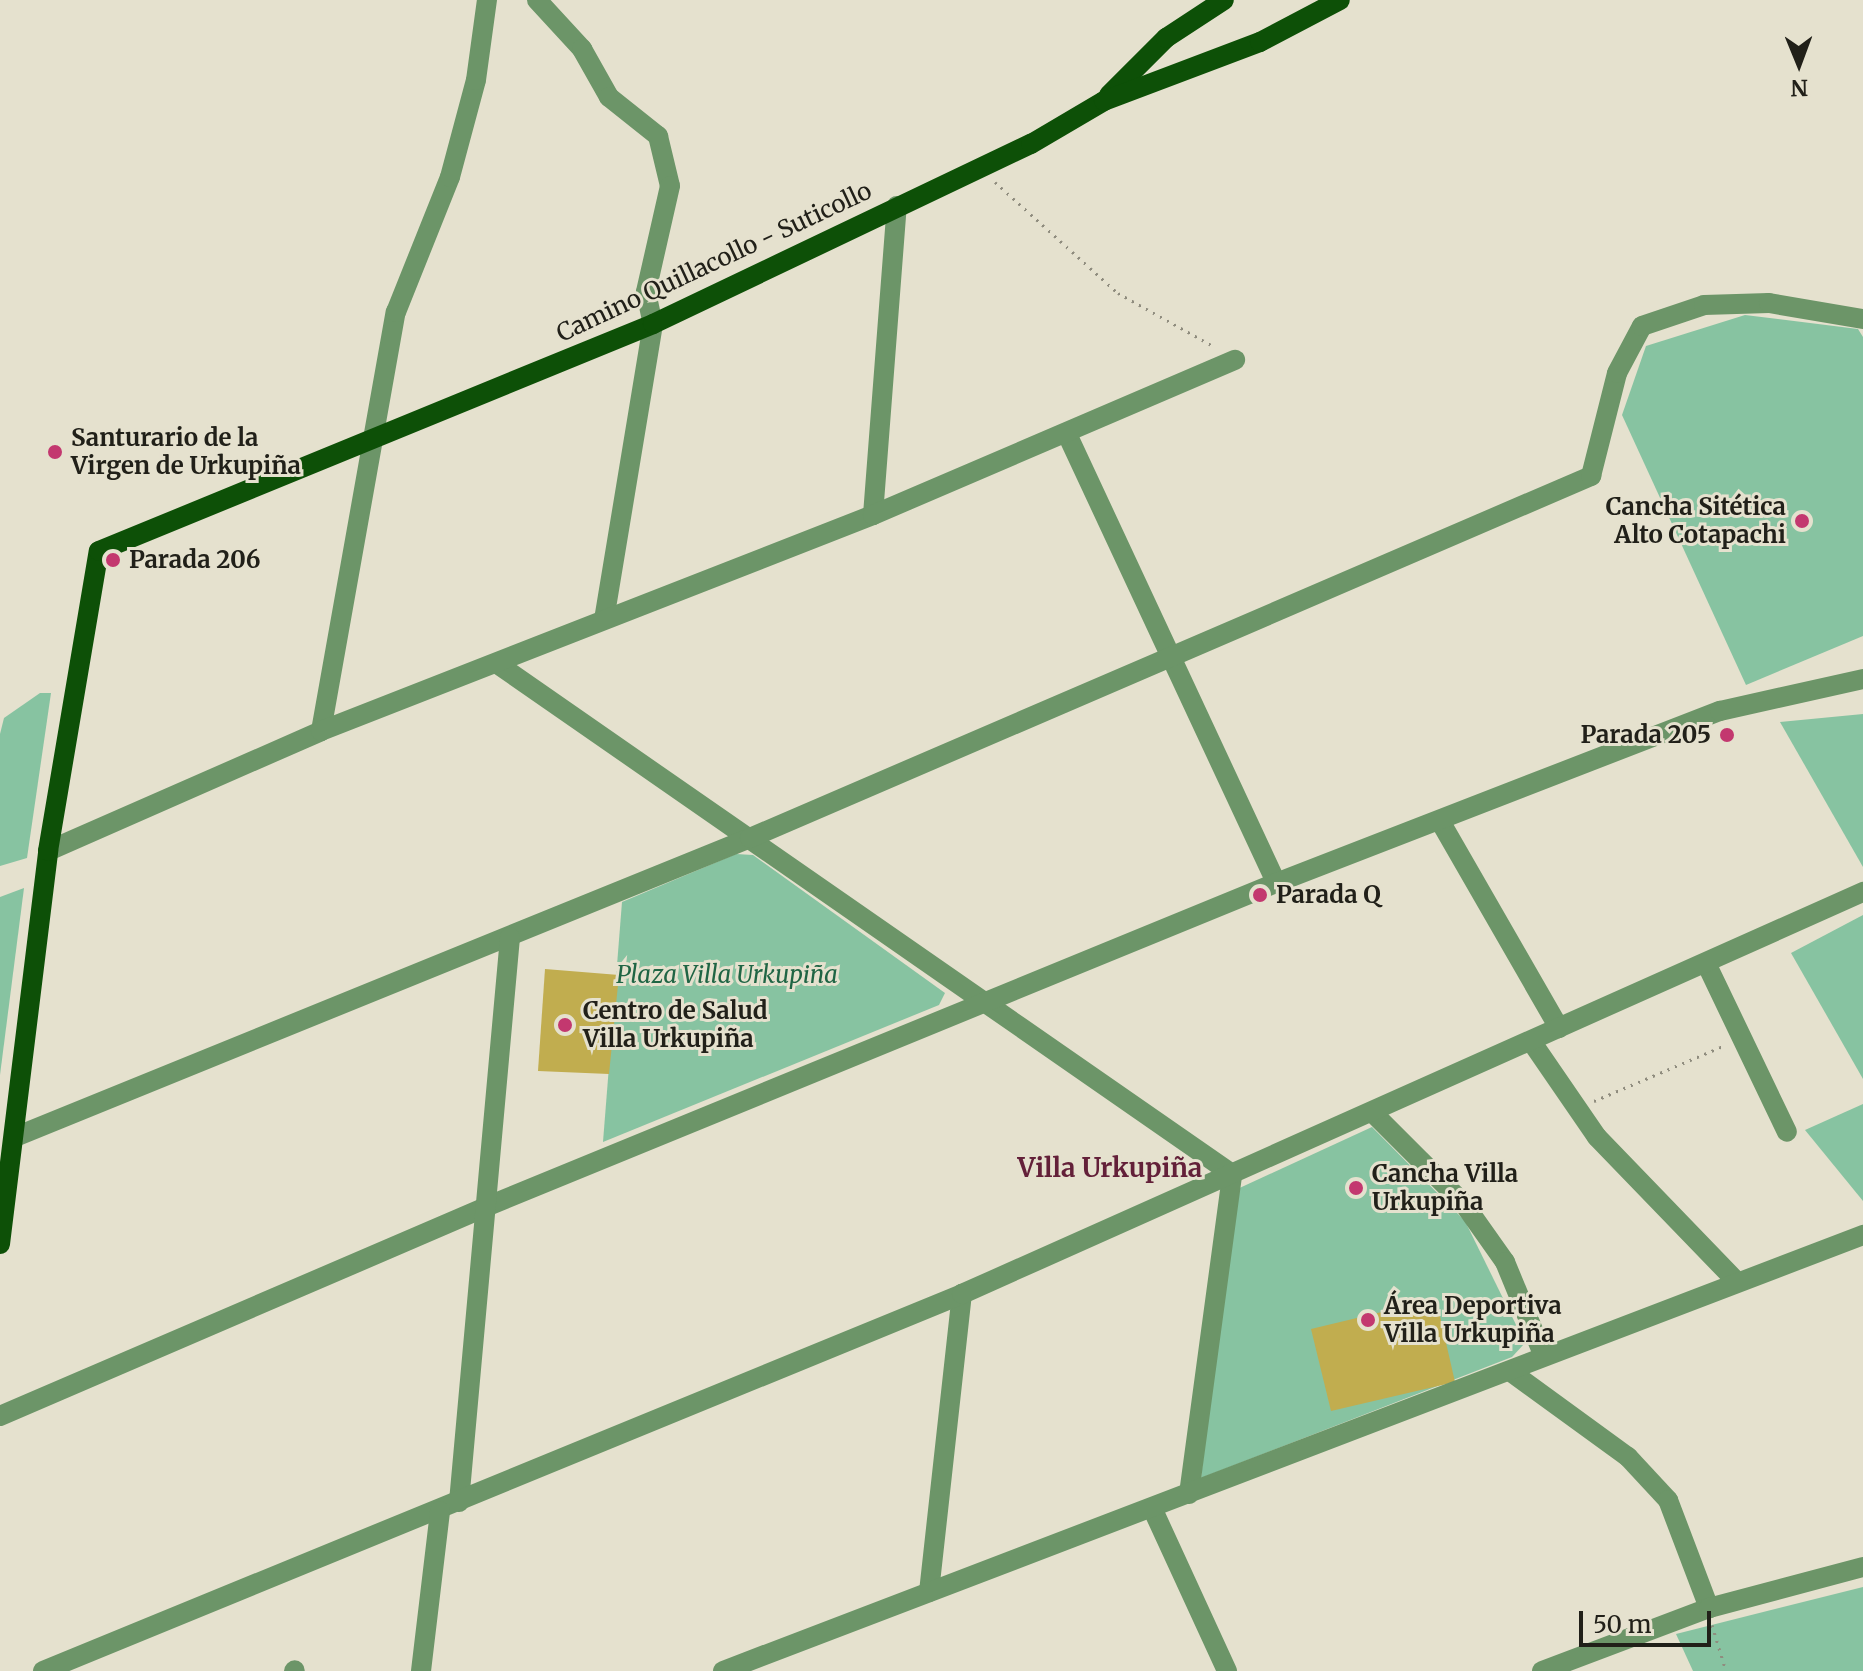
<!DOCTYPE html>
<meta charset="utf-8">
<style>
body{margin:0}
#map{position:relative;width:1863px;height:1671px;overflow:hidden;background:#e5e1ce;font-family:Merriweather,serif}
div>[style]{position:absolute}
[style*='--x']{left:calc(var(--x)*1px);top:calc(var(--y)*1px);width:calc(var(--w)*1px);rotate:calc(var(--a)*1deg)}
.green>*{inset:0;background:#87c3a1}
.building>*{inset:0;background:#c1ad4f}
.path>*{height:3px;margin-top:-1.5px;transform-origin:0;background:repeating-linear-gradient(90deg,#8f8c7e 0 2px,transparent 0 8px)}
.minor>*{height:20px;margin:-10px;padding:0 10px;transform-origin:10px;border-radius:10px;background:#6c9568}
.major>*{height:20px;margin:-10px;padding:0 10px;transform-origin:10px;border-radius:10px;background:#0d5007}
.dots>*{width:22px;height:22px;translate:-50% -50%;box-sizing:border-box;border:4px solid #e5e1ce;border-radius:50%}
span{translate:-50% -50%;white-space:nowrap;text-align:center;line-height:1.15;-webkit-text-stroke:6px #e5e1ce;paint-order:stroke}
.street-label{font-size:24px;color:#212019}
.poi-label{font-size:24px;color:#212019;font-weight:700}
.left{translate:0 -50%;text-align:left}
.right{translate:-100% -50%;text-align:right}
.park-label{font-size:24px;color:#1f6544;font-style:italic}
.neighbourhood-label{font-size:26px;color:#632039;font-weight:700}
.north{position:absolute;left:1759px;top:24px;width:80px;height:80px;-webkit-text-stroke:6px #e5e1ce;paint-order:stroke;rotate:179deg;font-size:22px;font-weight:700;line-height:32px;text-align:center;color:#212019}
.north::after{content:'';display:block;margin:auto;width:28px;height:36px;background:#212019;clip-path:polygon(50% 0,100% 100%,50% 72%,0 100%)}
.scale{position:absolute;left:1579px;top:1611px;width:132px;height:36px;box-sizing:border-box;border:4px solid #212019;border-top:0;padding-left:10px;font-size:24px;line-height:28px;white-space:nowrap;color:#212019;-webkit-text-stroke:6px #e5e1ce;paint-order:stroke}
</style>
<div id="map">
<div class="green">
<i style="clip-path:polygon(1745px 315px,1858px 329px,1863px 337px,1863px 636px,1746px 685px,1622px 415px,1646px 346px)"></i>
<i style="clip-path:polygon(40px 693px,51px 693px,27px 858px,0 866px,0 734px,4px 718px)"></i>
<i style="clip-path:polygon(1863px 714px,1863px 867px,1780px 722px)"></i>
<i style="clip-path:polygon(736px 854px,753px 855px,945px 993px,939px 1005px,603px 1142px,622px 902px)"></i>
<i style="clip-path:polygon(24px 888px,0 1075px,0 897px)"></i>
<i style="clip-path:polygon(1863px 915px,1863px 1079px,1791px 953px)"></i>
<i style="clip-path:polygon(1863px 1104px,1863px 1201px,1805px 1130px)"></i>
<i style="clip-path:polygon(1372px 1127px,1465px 1221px,1525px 1343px,1512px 1357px,1201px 1478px,1233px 1191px)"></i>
<i style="clip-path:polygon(1863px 1587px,1863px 1671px,1693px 1671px,1676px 1634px)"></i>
</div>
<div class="building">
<i style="clip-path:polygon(545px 969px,619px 975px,609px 1074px,538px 1071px)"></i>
<i style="clip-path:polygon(1436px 1299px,1455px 1382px,1331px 1411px,1311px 1329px)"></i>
</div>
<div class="path">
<i style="--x:995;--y:182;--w:166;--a:42.1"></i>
<i style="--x:1118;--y:293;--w:111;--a:29.1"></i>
<i style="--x:1594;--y:1101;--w:140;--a:-23.1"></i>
<i style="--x:1712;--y:1625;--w:48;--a:73.1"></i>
</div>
<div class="minor">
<i style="--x:537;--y:0;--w:67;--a:47.4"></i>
<i style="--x:582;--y:49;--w:55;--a:60.6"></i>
<i style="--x:609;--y:97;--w:63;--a:38.5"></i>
<i style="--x:658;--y:136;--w:51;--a:76.5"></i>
<i style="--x:670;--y:186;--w:109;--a:102.8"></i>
<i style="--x:646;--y:292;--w:33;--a:78"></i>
<i style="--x:653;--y:324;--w:299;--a:99.4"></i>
<i style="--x:1067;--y:434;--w:495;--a:65"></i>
<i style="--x:873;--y:515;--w:310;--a:-85.6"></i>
<i style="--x:499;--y:665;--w:892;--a:34.78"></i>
<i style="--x:321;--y:731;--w:426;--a:-79.9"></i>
<i style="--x:396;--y:312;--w:145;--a:-68.2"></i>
<i style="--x:450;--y:177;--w:100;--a:-75"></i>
<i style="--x:476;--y:80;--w:81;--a:-82.2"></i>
<i style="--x:1440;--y:821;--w:239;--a:60.1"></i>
<i style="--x:48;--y:851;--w:298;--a:-23.7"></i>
<i style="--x:321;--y:731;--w:593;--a:-21.37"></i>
<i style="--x:873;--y:515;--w:394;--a:-23.2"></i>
<i style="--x:1706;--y:963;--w:187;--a:64.4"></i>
<i style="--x:1531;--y:1041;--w:116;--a:55.5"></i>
<i style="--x:1597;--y:1137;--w:199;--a:46"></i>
<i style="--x:1374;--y:1114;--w:127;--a:45"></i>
<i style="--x:1464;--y:1204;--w:71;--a:54.7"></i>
<i style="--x:1505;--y:1262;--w:100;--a:67.6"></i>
<i style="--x:15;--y:1137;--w:793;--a:-22.14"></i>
<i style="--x:750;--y:838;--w:916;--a:-23.29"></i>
<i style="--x:1591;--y:476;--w:106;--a:-75.8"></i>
<i style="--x:1617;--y:373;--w:53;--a:-62"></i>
<i style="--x:1642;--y:326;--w:65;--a:-18.7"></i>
<i style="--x:1704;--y:305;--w:65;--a:-1.8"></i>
<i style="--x:1769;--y:303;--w:95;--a:9.7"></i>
<i style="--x:1511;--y:1372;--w:145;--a:36"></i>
<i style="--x:1628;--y:1457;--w:59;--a:47.1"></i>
<i style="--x:1668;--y:1500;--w:116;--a:69.2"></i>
<i style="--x:0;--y:1416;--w:531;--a:-23.28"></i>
<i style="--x:488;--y:1206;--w:852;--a:-22.29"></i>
<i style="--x:1276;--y:883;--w:476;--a:-21.2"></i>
<i style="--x:1720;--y:711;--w:147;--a:-12.6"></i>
<i style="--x:1189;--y:1494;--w:323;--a:-82.3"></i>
<i style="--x:459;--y:1502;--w:567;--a:-84.84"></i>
<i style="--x:1153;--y:1510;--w:177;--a:65.3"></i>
<i style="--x:929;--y:1592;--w:300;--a:-83.7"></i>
<i style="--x:43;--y:1671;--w:993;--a:-22.3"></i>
<i style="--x:962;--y:1294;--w:987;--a:-24.05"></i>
<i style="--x:294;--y:1671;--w:1;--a:-45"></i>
<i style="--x:421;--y:1671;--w:161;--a:-83.2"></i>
<i style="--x:723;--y:1671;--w:1221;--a:-20.93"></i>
<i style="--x:1542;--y:1671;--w:178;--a:-20.7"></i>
<i style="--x:1709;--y:1608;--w:159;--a:-14.9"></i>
</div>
<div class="major">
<i style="--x:1109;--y:95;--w:81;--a:-45"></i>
<i style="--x:1166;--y:38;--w:69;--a:-33.2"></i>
<i style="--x:0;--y:1244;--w:396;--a:-83"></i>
<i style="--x:48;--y:851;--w:304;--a:-80.4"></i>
<i style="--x:99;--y:551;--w:599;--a:-22.28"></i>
<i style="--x:653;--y:324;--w:419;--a:-25.5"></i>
<i style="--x:1031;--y:144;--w:85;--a:-30.5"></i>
<i style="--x:1104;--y:101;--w:167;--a:-20.7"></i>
<i style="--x:1260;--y:42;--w:90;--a:-27.7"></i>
</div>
<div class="dots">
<i style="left:55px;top:452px;background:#c3386f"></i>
<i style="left:1802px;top:521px;background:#c3386f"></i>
<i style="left:113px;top:560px;background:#c3386f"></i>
<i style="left:1727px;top:735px;background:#c3386f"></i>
<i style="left:1260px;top:895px;background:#c3386f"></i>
<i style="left:565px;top:1025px;background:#c3386f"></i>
<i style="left:1356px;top:1188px;background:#c3386f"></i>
<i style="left:1368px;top:1320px;background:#c3386f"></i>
</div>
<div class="street-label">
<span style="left:714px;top:262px;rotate:-25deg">Camino Quillacollo - Suticollo</span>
</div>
<div class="poi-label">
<span class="left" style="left:71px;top:452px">Santurario de la<br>Virgen de Urkupiña</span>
<span class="right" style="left:1786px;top:521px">Cancha Sitética<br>Alto Cotapachi</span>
<span class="left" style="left:129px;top:560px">Parada 206</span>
<span class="right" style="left:1711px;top:735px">Parada 205</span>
<span class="left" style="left:1276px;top:895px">Parada Q</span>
<span class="left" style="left:583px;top:1025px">Centro de Salud<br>Villa Urkupiña</span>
<span class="left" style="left:1372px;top:1188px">Cancha Villa<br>Urkupiña</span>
<span class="left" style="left:1384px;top:1320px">Área Deportiva<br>Villa Urkupiña</span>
</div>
<div class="park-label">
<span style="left:727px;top:975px">Plaza Villa Urkupiña</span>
</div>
<div class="neighbourhood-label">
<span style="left:1110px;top:1168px">Villa Urkupiña</span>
</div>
<div class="north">N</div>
<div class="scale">50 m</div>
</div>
